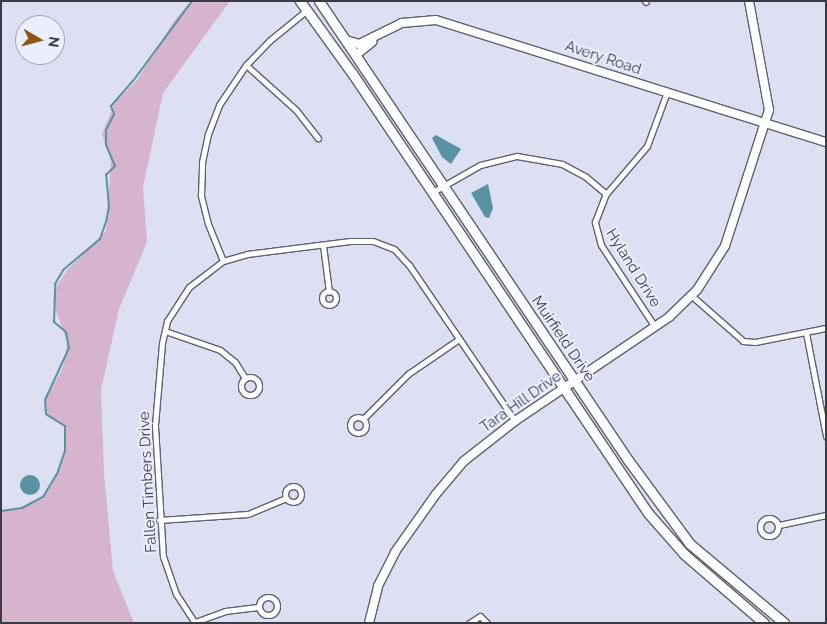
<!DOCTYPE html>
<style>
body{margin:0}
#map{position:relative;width:827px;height:624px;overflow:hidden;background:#dde0f2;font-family:Raleway,sans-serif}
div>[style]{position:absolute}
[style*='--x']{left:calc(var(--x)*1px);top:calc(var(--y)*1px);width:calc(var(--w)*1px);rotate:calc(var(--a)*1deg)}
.green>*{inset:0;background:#d6b4ce}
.water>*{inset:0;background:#5893a4}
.round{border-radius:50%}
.stream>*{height:2px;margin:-1px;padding:0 1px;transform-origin:1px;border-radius:1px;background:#5893a4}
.roads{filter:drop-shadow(1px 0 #5e6170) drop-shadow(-1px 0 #5e6170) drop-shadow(0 1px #5e6170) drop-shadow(0 -1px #5e6170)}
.street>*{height:5px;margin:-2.5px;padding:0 2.5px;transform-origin:2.5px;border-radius:2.5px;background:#fff}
.street>.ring{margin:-2.5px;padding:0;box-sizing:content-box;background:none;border:5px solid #fff;border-radius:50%}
.secondary>*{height:8px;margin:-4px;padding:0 4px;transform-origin:4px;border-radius:4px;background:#fff}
.primary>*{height:9px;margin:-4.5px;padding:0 4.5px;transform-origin:4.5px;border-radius:4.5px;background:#fff}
span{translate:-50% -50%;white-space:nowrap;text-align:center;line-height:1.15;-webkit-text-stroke:4px #eaeeff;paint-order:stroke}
.street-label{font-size:15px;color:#3b3c43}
.frame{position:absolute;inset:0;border:2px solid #3b3c43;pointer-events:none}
.north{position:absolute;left:15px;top:15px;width:50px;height:50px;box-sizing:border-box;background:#eaeeff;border:1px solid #a4a7b4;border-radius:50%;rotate:98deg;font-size:14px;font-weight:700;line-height:20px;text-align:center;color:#3b3c43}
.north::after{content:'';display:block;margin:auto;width:18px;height:22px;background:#905414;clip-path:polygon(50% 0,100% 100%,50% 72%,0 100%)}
</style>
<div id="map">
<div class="green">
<i style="clip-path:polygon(192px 1px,230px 1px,163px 93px,143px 187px,147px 242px,119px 309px,101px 390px,104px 473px,113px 571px,134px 623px,1px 623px,1px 511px,22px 508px,43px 497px,57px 474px,65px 451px,65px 426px,46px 414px,45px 400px,63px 367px,67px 342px,53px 303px,57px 285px,68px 269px,106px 231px,111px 161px,102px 134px,115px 102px,137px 80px,176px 18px)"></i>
</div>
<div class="water">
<i style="clip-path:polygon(436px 135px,461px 149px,451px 164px,442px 157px,432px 138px)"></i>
<i style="clip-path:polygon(488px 184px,493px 208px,489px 218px,485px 217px,471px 193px)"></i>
<i class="round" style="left:20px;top:475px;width:20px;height:20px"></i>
</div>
<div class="stream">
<i style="--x:1;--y:511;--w:21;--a:-8"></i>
<i style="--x:22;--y:508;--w:24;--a:-28"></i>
<i style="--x:43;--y:497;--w:27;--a:-59"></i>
<i style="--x:57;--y:474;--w:24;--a:-71"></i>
<i style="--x:65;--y:451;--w:25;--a:-90"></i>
<i style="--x:65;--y:426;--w:22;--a:-148"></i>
<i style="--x:46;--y:414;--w:14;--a:-94"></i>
<i style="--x:45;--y:400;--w:57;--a:-65.2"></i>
<i style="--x:69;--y:348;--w:16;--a:-101"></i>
<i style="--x:66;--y:332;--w:16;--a:-140"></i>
<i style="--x:54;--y:322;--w:38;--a:-88"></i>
<i style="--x:55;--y:284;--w:16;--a:-60"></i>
<i style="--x:63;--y:270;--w:48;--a:-40"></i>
<i style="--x:100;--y:239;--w:18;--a:-71"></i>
<i style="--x:106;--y:222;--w:15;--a:-79"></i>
<i style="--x:109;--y:207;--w:32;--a:-95"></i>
<i style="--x:106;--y:175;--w:13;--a:-45"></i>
<i style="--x:115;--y:166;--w:23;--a:-113"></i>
<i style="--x:106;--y:145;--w:15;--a:-90"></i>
<i style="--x:106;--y:130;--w:18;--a:-63"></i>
<i style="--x:114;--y:114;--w:9;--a:-111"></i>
<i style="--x:111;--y:106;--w:33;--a:-49"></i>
<i style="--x:133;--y:81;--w:99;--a:-53.6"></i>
</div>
<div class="roads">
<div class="street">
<i style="--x:645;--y:1;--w:1;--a:45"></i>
<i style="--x:246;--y:65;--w:67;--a:42"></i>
<i style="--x:296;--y:110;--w:36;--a:52"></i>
<i style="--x:431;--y:193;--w:56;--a:-29.7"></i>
<i style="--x:480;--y:165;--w:38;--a:-14"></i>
<i style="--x:517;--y:156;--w:46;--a:10.1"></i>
<i style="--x:562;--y:164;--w:27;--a:28"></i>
<i style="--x:586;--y:177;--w:26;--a:40"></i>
<i style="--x:323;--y:245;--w:47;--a:82.7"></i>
<i style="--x:223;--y:261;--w:40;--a:-112"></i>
<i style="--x:208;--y:224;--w:30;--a:-104"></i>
<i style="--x:201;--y:195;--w:33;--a:-88"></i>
<i style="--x:202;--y:162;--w:29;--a:-78"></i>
<i style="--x:208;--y:134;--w:31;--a:-69"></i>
<i style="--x:219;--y:105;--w:48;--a:-56"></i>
<i style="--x:246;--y:65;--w:33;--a:-46"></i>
<i style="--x:269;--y:41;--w:49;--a:-39.2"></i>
<i class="ring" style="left:322px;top:291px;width:9px;height:9px"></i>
<i style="--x:692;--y:296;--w:68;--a:41.4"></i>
<i style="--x:743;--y:341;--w:12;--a:5"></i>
<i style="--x:755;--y:342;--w:72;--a:-11.2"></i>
<i style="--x:655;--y:327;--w:98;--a:-123.4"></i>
<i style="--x:601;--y:245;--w:24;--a:-105"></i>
<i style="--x:595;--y:222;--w:30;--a:-69"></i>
<i style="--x:606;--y:194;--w:63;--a:-49.5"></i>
<i style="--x:647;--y:146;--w:58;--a:-69.7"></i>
<i style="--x:165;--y:331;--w:58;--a:19.1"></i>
<i style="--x:220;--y:350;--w:19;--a:39"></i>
<i style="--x:235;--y:362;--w:19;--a:58"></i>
<i style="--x:806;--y:333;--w:105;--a:79"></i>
<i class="ring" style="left:241px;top:377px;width:13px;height:13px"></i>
<i class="ring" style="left:350px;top:417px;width:11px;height:11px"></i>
<i style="--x:363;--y:419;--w:64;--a:-45"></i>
<i style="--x:408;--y:374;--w:62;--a:-34.5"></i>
<i class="ring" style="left:285px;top:486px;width:11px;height:11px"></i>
<i class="ring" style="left:760px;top:518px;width:13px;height:13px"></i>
<i style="--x:159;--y:520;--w:89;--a:-3.9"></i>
<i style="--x:248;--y:514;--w:41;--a:-22.8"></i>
<i style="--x:779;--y:525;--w:48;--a:-12"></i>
<i class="ring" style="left:259px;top:597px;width:13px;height:13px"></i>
<i style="--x:195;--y:622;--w:32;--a:-20"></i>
<i style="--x:225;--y:611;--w:33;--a:-7"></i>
<i style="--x:195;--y:623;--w:35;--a:-123"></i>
<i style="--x:176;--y:594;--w:39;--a:-109"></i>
<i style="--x:163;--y:557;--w:132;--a:-93.5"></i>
<i style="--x:155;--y:425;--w:82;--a:-85.1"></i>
<i style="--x:162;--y:343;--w:23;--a:-77"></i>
<i style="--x:167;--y:321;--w:40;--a:-57.1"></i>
<i style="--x:189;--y:287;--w:43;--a:-37.4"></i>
<i style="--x:223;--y:261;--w:25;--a:-16"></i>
<i style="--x:247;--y:254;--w:104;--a:-7.2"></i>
<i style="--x:350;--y:241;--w:23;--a:0"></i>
<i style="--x:373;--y:241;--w:22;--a:21"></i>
<i style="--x:394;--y:249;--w:22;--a:47"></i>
<i style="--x:409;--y:265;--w:189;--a:55.8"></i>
<i style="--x:469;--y:623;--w:13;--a:-32"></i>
<i style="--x:480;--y:616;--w:10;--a:45"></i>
</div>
<div class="secondary">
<i style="--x:346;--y:40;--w:14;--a:17"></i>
<i style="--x:359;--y:44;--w:48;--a:-26"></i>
<i style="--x:402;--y:23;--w:34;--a:-5"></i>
<i style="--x:436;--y:20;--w:409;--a:17.4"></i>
<i style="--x:356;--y:55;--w:21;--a:-39"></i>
<i style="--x:369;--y:623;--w:38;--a:-76"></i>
<i style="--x:378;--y:586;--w:38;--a:-63"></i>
<i style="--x:395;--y:552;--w:71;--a:-54.7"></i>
<i style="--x:436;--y:494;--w:43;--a:-49.7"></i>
<i style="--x:464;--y:461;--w:65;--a:-38.1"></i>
<i style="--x:515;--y:421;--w:186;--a:-34"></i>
<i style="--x:669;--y:317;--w:39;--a:-44"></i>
<i style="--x:697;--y:290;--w:52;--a:-57.5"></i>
<i style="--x:725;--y:246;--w:143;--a:-72.1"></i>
<i style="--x:769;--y:110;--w:111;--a:-100.4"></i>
</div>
<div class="primary">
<i style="--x:300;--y:1;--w:89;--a:54.2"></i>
<i style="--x:352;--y:73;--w:530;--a:56.07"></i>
<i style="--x:648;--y:513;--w:55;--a:48.7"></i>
<i style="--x:684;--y:554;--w:106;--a:40.8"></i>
<i style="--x:319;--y:1;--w:553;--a:56.05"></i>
<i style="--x:628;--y:460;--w:104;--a:53.6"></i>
<i style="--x:690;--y:544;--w:123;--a:40"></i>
</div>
</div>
<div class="street-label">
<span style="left:603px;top:58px;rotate:18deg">Avery Road</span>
<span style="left:633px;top:268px;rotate:58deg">Hyland Drive</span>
<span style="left:563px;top:339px;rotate:56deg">Muirfield Drive</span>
<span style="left:521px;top:402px;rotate:-35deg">Tara Hill Drive</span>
<span style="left:148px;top:482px;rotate:-93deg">Fallen Timbers Drive</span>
</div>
<div class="frame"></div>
<div class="north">N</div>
</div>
